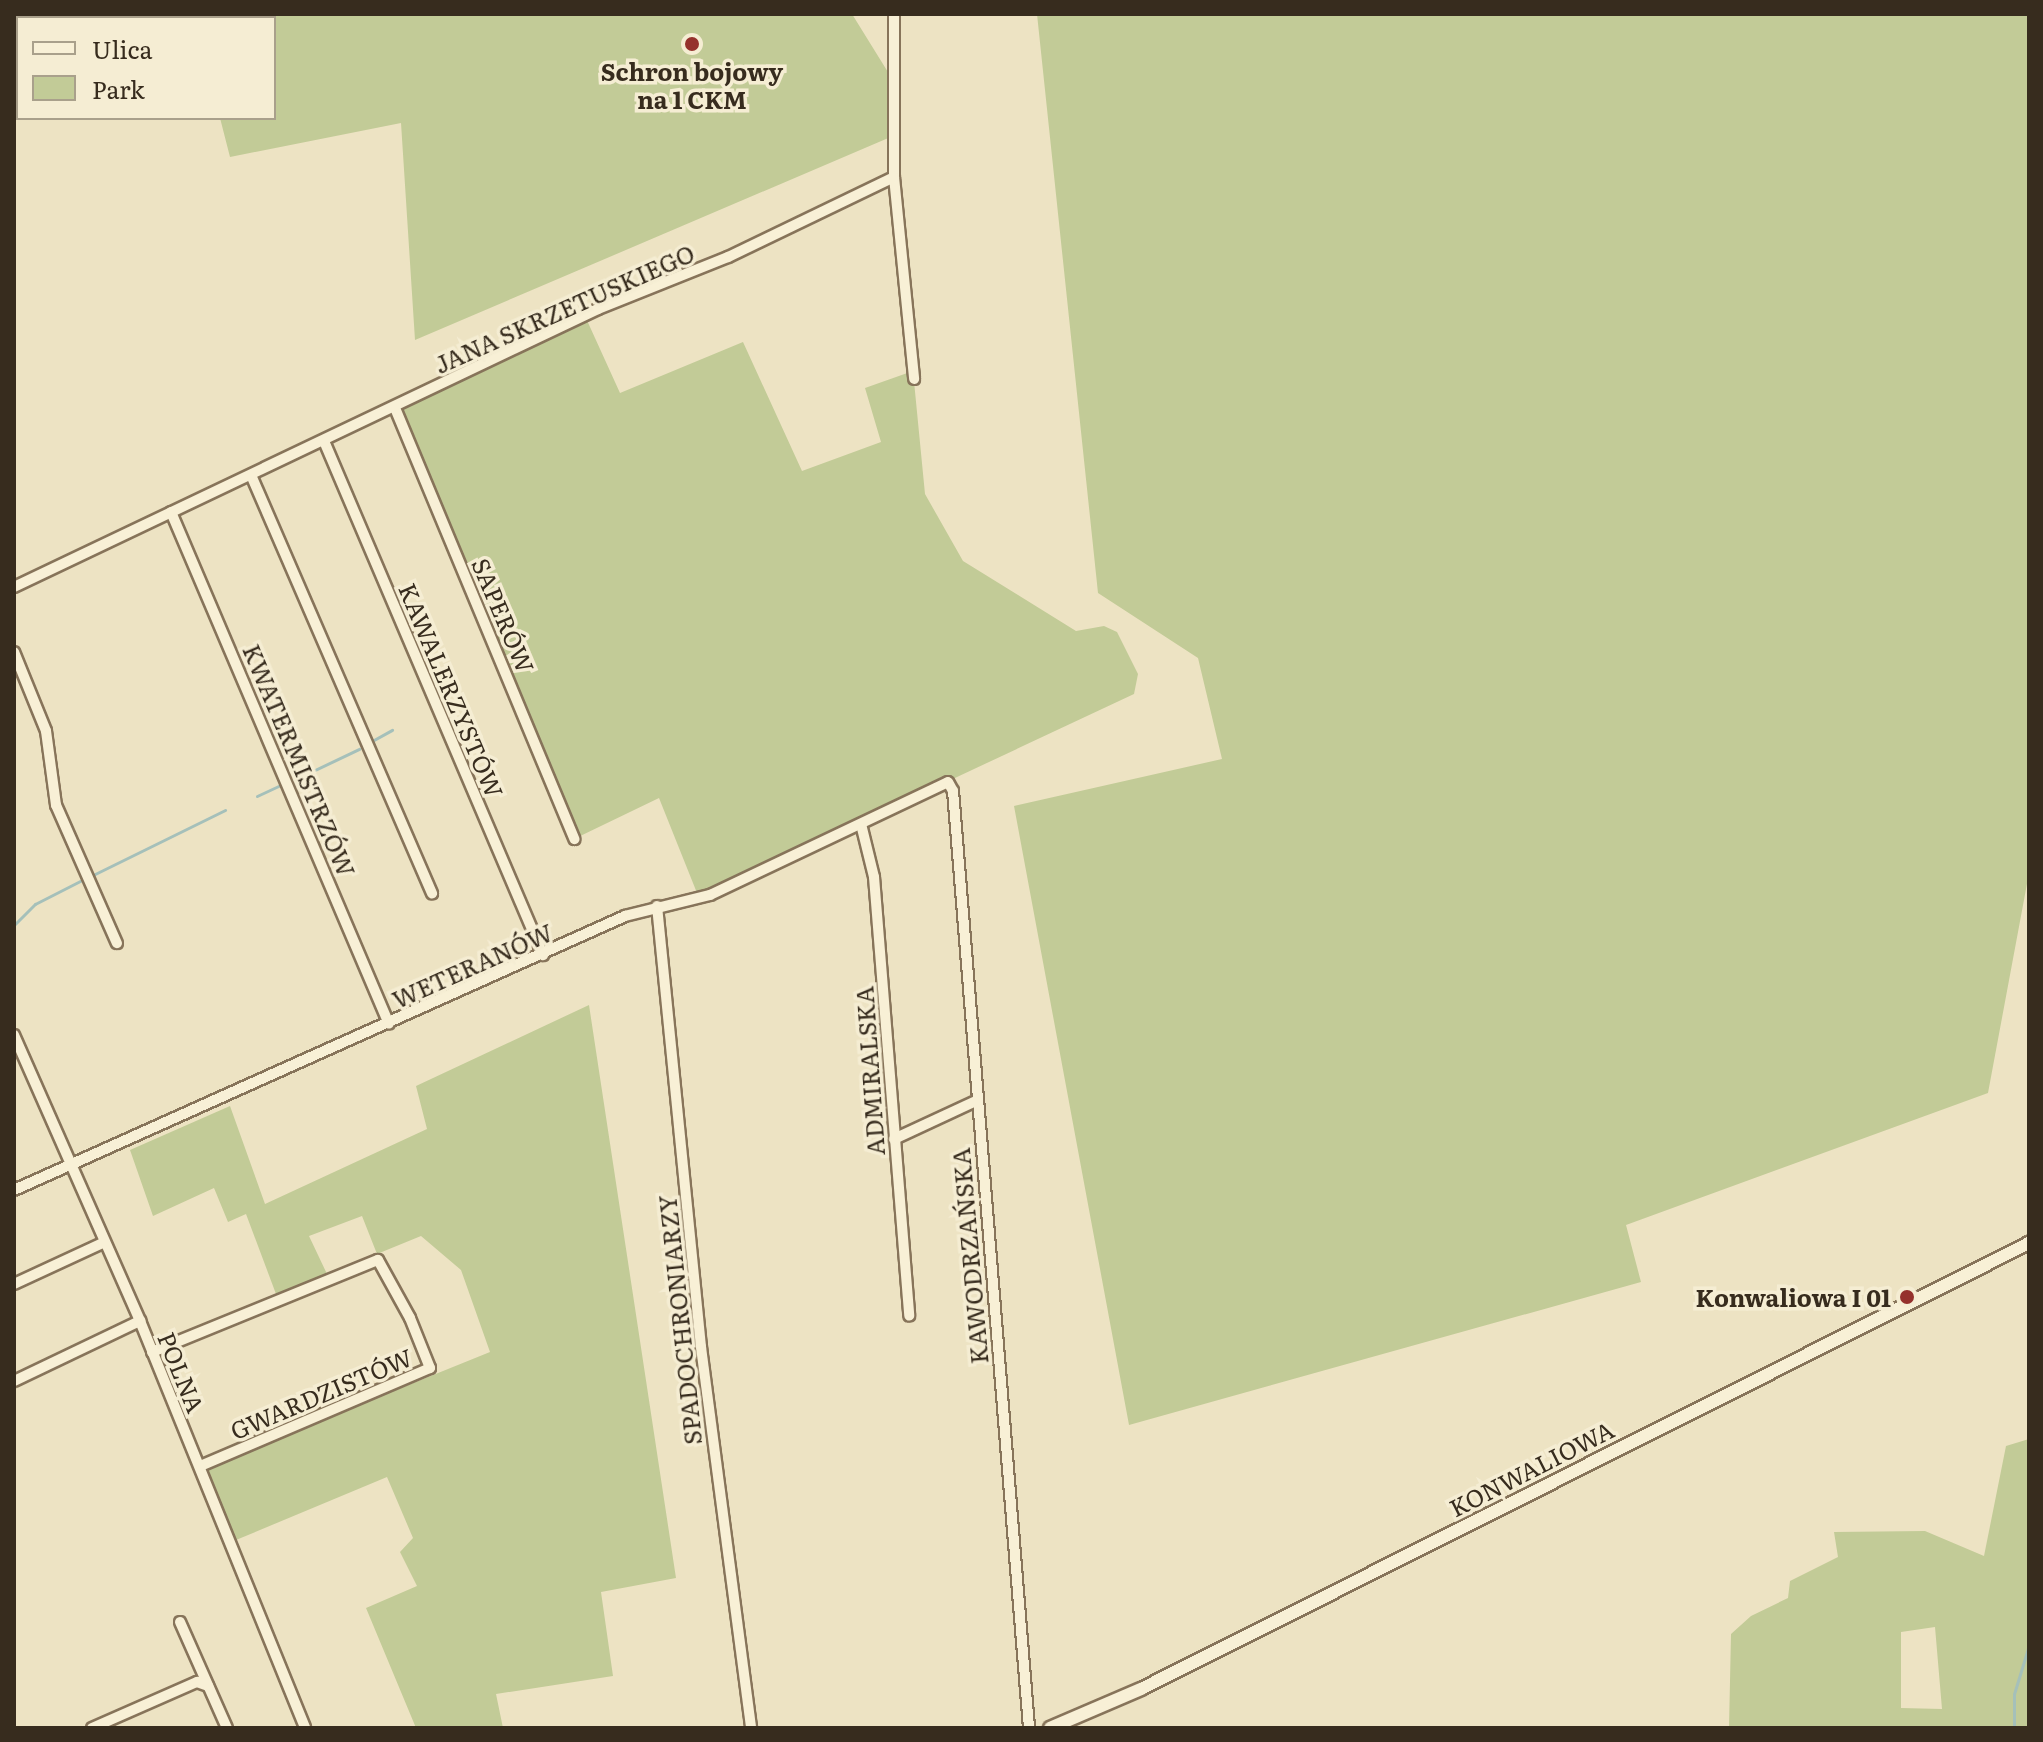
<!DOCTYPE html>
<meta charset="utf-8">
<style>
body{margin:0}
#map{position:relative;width:2043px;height:1742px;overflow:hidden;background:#ede3c3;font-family:Literata,serif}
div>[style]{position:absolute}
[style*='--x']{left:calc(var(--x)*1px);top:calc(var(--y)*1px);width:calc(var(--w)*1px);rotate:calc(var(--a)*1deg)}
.green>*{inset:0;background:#c2cb97}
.stream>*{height:3px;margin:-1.5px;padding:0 1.5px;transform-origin:1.5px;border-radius:1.5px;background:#a5c0ba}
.roads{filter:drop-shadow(2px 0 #87745a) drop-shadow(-2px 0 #87745a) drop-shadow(0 2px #87745a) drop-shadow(0 -2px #87745a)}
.minor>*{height:10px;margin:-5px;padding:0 5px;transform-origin:5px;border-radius:5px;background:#f8f0d6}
.tertiary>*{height:12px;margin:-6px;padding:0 6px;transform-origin:6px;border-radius:6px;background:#f8f0d6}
.dots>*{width:22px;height:22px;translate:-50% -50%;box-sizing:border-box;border:4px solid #f5edd3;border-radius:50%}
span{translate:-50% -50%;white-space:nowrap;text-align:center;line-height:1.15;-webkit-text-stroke:7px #f5edd3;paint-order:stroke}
.poi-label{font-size:24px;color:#372c1e;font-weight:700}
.right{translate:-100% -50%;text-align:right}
.street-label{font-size:24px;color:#372c1e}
.frame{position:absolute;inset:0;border:16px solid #372c1e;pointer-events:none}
.legend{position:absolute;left:16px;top:16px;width:260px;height:104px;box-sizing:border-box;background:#f5edd3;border:2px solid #a9a08b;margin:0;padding:10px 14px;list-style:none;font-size:24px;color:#372c1e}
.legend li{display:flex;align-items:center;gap:16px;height:40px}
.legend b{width:40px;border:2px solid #a9a08b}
</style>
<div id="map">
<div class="green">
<i style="clip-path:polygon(288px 14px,852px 14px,891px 77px,893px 136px,415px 340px,401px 123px,230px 157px,220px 118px,274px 118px,274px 18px,264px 18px)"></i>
<i style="clip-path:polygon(1037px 14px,2029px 14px,2029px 873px,1988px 1093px,1626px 1225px,1641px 1282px,1129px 1425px,1014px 806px,1222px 759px,1198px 658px,1098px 593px)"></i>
<i style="clip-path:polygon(585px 316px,620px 393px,743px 342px,802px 471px,881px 442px,865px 388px,913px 371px,925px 494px,963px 561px,1076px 631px,1104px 626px,1117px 632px,1138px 674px,1134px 694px,699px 898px,659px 798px,574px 839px,395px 408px)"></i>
<i style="clip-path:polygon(589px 1005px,676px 1578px,601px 1592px,613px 1676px,496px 1694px,503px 1728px,416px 1728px,366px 1608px,417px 1586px,400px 1552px,413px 1538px,387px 1477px,236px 1540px,206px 1467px,490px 1352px,461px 1270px,421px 1236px,377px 1254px,362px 1216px,309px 1236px,327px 1274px,276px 1294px,246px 1214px,228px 1222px,214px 1188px,153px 1216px,130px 1150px,230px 1106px,265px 1204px,427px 1129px,416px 1086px)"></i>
<i style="clip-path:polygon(evenodd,2029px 1439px,2029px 1728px,1729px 1728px,1731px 1634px,1751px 1616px,1788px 1598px,1790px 1581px,1838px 1557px,1834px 1532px,1925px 1531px,1984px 1556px,2006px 1446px,2029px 1439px,1935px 1627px,1942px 1709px,1901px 1708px,1901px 1632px,1935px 1627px)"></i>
</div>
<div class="stream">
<i style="--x:372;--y:741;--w:23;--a:-29"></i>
<i style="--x:296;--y:779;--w:70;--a:-25.5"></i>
<i style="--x:257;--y:796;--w:26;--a:-25"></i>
<i style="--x:95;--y:874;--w:145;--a:-26.2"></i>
<i style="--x:14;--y:925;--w:30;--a:-45"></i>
<i style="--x:35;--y:904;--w:55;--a:-27"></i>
<i style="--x:2014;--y:1728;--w:34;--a:-90"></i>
<i style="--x:2014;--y:1694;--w:51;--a:-73"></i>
</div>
<div class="roads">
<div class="minor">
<i style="--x:185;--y:14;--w:6;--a:45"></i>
<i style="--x:894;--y:14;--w:163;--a:90"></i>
<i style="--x:894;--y:177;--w:203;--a:84.3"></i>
<i style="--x:14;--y:60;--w:4;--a:-14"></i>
<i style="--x:395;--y:408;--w:467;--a:67.4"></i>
<i style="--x:324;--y:441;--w:559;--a:66.92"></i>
<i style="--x:251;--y:475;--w:456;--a:66.6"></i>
<i style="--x:171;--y:512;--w:556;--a:66.94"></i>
<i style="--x:14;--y:587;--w:647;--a:-25.46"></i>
<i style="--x:598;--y:309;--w:140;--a:-21.8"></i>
<i style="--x:728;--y:257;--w:184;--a:-25.7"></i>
<i style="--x:14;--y:652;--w:85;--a:67.9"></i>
<i style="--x:46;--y:731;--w:75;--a:82.3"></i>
<i style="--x:56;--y:805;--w:151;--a:66.2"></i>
<i style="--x:861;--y:824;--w:55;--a:76.2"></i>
<i style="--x:874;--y:877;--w:440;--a:85.4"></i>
<i style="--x:657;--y:906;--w:443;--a:84.3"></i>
<i style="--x:701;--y:1347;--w:384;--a:82.5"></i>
<i style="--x:14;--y:1035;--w:313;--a:66.2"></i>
<i style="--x:140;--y:1321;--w:439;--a:67.9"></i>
<i style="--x:894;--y:1139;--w:90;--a:-24.9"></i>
<i style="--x:14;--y:1190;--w:670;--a:-24.15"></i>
<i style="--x:625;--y:916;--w:88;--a:-13.9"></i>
<i style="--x:710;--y:895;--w:263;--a:-25.4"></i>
<i style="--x:948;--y:782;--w:10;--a:61"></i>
<i style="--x:953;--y:791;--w:940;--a:85.36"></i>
<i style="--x:14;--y:1284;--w:100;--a:-24.8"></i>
<i style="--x:152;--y:1352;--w:244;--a:-22.2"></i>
<i style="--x:378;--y:1260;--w:66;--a:61.1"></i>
<i style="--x:410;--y:1318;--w:54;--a:68.2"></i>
<i style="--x:430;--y:1368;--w:250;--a:156.9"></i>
<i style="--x:14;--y:1381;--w:140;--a:-25.5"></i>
<i style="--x:180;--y:1622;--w:116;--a:66.1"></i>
<i style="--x:92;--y:1728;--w:115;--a:-23.7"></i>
<i style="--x:197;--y:1682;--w:12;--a:20"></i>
</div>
<div class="tertiary">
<i style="--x:1050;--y:1728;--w:99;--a:-23.2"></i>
<i style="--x:1141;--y:1689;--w:994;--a:-26.67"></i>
</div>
</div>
<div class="dots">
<i style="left:692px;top:44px;background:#95312c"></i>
<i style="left:1907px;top:1297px;background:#95312c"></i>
</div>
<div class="poi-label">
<span style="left:692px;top:85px">Schron bojowy<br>na 1 CKM</span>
<span class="right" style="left:1891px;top:1297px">Konwaliowa I 01</span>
</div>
<div class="street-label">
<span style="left:564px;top:308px;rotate:-24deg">JANA SKRZETUSKIEGO</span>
<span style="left:504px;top:615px;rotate:67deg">SAPERÓW</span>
<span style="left:452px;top:690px;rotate:67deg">KAWALERZYSTÓW</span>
<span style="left:300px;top:760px;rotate:67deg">KWATERMISTRZÓW</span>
<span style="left:472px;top:965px;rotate:-24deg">WETERANÓW</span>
<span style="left:869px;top:1071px;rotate:-94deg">ADMIRALSKA</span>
<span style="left:969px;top:1256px;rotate:-95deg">KAWODRZAŃSKA</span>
<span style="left:679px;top:1320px;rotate:-96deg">SPADOCHRONIARZY</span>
<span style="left:182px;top:1372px;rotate:68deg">POLNA</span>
<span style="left:321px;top:1393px;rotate:-23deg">GWARDZISTÓW</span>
<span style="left:1531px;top:1468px;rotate:-27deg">KONWALIOWA</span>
</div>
<div class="frame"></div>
<ul class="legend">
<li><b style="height:10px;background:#f8f0d6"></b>Ulica</li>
<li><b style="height:22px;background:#c2cb97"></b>Park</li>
</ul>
</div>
